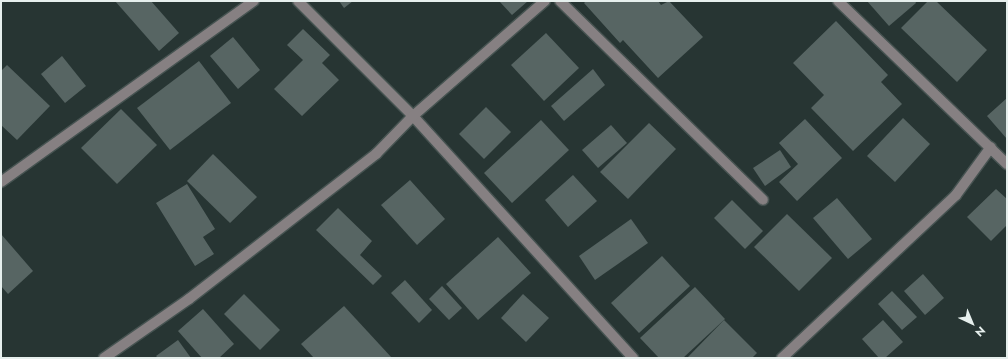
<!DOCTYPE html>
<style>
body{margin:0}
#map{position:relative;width:1008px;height:359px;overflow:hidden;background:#273533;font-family:Jost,sans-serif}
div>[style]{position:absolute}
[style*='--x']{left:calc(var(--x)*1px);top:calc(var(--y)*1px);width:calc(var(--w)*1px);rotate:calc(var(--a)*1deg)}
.building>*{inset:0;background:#576563}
.roads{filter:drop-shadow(1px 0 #465351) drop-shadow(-1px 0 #465351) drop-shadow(0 1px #465351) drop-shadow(0 -1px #465351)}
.minor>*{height:10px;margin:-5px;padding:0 5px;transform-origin:5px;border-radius:5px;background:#868082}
span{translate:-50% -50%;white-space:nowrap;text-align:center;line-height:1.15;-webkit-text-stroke:4px #273533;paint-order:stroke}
.frame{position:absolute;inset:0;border:2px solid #e6efed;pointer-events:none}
.north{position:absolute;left:952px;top:303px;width:40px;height:40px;-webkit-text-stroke:3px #273533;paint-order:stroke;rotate:136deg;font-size:11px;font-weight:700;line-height:16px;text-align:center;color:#e6efed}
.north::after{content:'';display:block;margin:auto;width:14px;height:18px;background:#e6efed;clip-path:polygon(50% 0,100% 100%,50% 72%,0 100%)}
</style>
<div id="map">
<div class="building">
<i style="clip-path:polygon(115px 1px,151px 1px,179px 33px,159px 51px)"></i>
<i style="clip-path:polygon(339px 1px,353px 1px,344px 8px)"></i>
<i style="clip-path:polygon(499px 1px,528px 1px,512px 15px)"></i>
<i style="clip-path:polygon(586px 1px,658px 1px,661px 5px,669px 1px,703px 37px,658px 78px,623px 40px,620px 43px,584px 3px)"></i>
<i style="clip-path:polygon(867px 1px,915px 1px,916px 3px,889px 26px)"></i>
<i style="clip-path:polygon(928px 1px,936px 1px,987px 50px,957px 82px,901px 28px)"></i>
<i style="clip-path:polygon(836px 21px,888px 75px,881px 82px,902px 104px,853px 151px,811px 108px,824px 95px,793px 63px)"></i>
<i style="clip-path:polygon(303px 29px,330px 55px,322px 63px,339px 80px,302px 116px,274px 89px,303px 60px,287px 45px)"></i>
<i style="clip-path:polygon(546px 33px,579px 68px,544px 101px,511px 65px)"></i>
<i style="clip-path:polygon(233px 37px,260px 70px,238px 89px,210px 56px)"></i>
<i style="clip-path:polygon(62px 56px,86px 86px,65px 103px,41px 74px)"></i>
<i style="clip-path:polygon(199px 61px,231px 103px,170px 150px,137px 108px)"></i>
<i style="clip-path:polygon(7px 65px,50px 106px,17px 140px,1px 125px,1px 71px)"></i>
<i style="clip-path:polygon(593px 69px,605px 85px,564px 121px,551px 106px)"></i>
<i style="clip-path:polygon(1007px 98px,1007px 139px,987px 116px)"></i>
<i style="clip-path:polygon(486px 107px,511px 132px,484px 159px,459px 134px)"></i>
<i style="clip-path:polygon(121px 109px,157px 145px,117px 184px,81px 148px)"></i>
<i style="clip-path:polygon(903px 118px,930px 144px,895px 182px,867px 156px)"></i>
<i style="clip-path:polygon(805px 119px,842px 158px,797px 201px,779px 182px,798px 164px,779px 143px)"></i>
<i style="clip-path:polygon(541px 120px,569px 150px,512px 203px,484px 173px)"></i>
<i style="clip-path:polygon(649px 123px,676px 149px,628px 199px,600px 172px)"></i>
<i style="clip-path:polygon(611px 125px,627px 143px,598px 168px,582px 150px)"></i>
<i style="clip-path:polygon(780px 150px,791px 167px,765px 186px,753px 168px)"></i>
<i style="clip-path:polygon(213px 154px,257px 197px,230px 223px,187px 181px)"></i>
<i style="clip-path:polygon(573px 175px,597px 201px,568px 227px,545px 200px)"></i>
<i style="clip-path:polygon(410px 180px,445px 219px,417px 245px,381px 205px)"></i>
<i style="clip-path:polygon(187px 184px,215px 229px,203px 237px,214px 254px,195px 266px,156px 203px)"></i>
<i style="clip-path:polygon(996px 189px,1007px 199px,1007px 225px,991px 241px,967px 217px)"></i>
<i style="clip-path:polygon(837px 198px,872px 239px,848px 259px,813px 218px)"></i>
<i style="clip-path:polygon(732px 200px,763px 231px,745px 249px,714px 218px)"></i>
<i style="clip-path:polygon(338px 208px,372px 241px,360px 255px,382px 276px,373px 285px,316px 230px)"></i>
<i style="clip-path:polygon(787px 214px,832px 258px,799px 291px,754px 247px)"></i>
<i style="clip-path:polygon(631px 219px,648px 243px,595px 280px,579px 256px)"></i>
<i style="clip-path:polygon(1px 234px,33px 271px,8px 294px,1px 286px)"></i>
<i style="clip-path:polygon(498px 237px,531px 273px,478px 320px,446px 284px)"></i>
<i style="clip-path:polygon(662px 256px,690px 286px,639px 333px,611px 303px)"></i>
<i style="clip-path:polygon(923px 274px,944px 298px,925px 315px,904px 291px)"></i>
<i style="clip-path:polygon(405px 280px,432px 310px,419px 323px,391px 293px)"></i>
<i style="clip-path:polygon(442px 286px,462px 308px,449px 320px,429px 299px)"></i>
<i style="clip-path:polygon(695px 287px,725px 319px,683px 358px,659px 358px,640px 338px)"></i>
<i style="clip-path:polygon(892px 291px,917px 317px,902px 330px,878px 304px)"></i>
<i style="clip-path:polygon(244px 294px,280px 330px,260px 350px,224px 314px)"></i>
<i style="clip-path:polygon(523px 294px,549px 318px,526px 342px,501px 318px)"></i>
<i style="clip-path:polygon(344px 306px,392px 358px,314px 358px,301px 344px)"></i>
<i style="clip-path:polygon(203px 309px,234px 344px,219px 358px,202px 358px,178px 331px)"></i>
<i style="clip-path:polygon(724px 320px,757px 353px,752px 358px,687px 358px)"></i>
<i style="clip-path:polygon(883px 320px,903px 342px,885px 358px,879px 358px,862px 339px)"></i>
<i style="clip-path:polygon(178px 340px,191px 358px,158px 358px,156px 356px)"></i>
</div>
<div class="roads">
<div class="minor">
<i style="--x:298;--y:1;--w:163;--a:45"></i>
<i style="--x:413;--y:116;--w:327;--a:47.7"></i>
<i style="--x:560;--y:1;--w:284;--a:44.4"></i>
<i style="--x:838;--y:1;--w:235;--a:44"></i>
<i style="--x:1;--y:182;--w:311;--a:-35.6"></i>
<i style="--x:104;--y:358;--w:103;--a:-34.8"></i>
<i style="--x:189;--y:299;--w:237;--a:-37.8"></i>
<i style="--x:376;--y:154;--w:53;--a:-45.8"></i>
<i style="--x:413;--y:116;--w:175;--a:-41.1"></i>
<i style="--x:782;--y:358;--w:238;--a:-43.1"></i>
<i style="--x:956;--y:195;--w:59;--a:-53.9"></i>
</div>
</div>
<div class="frame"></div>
<div class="north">N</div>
</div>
